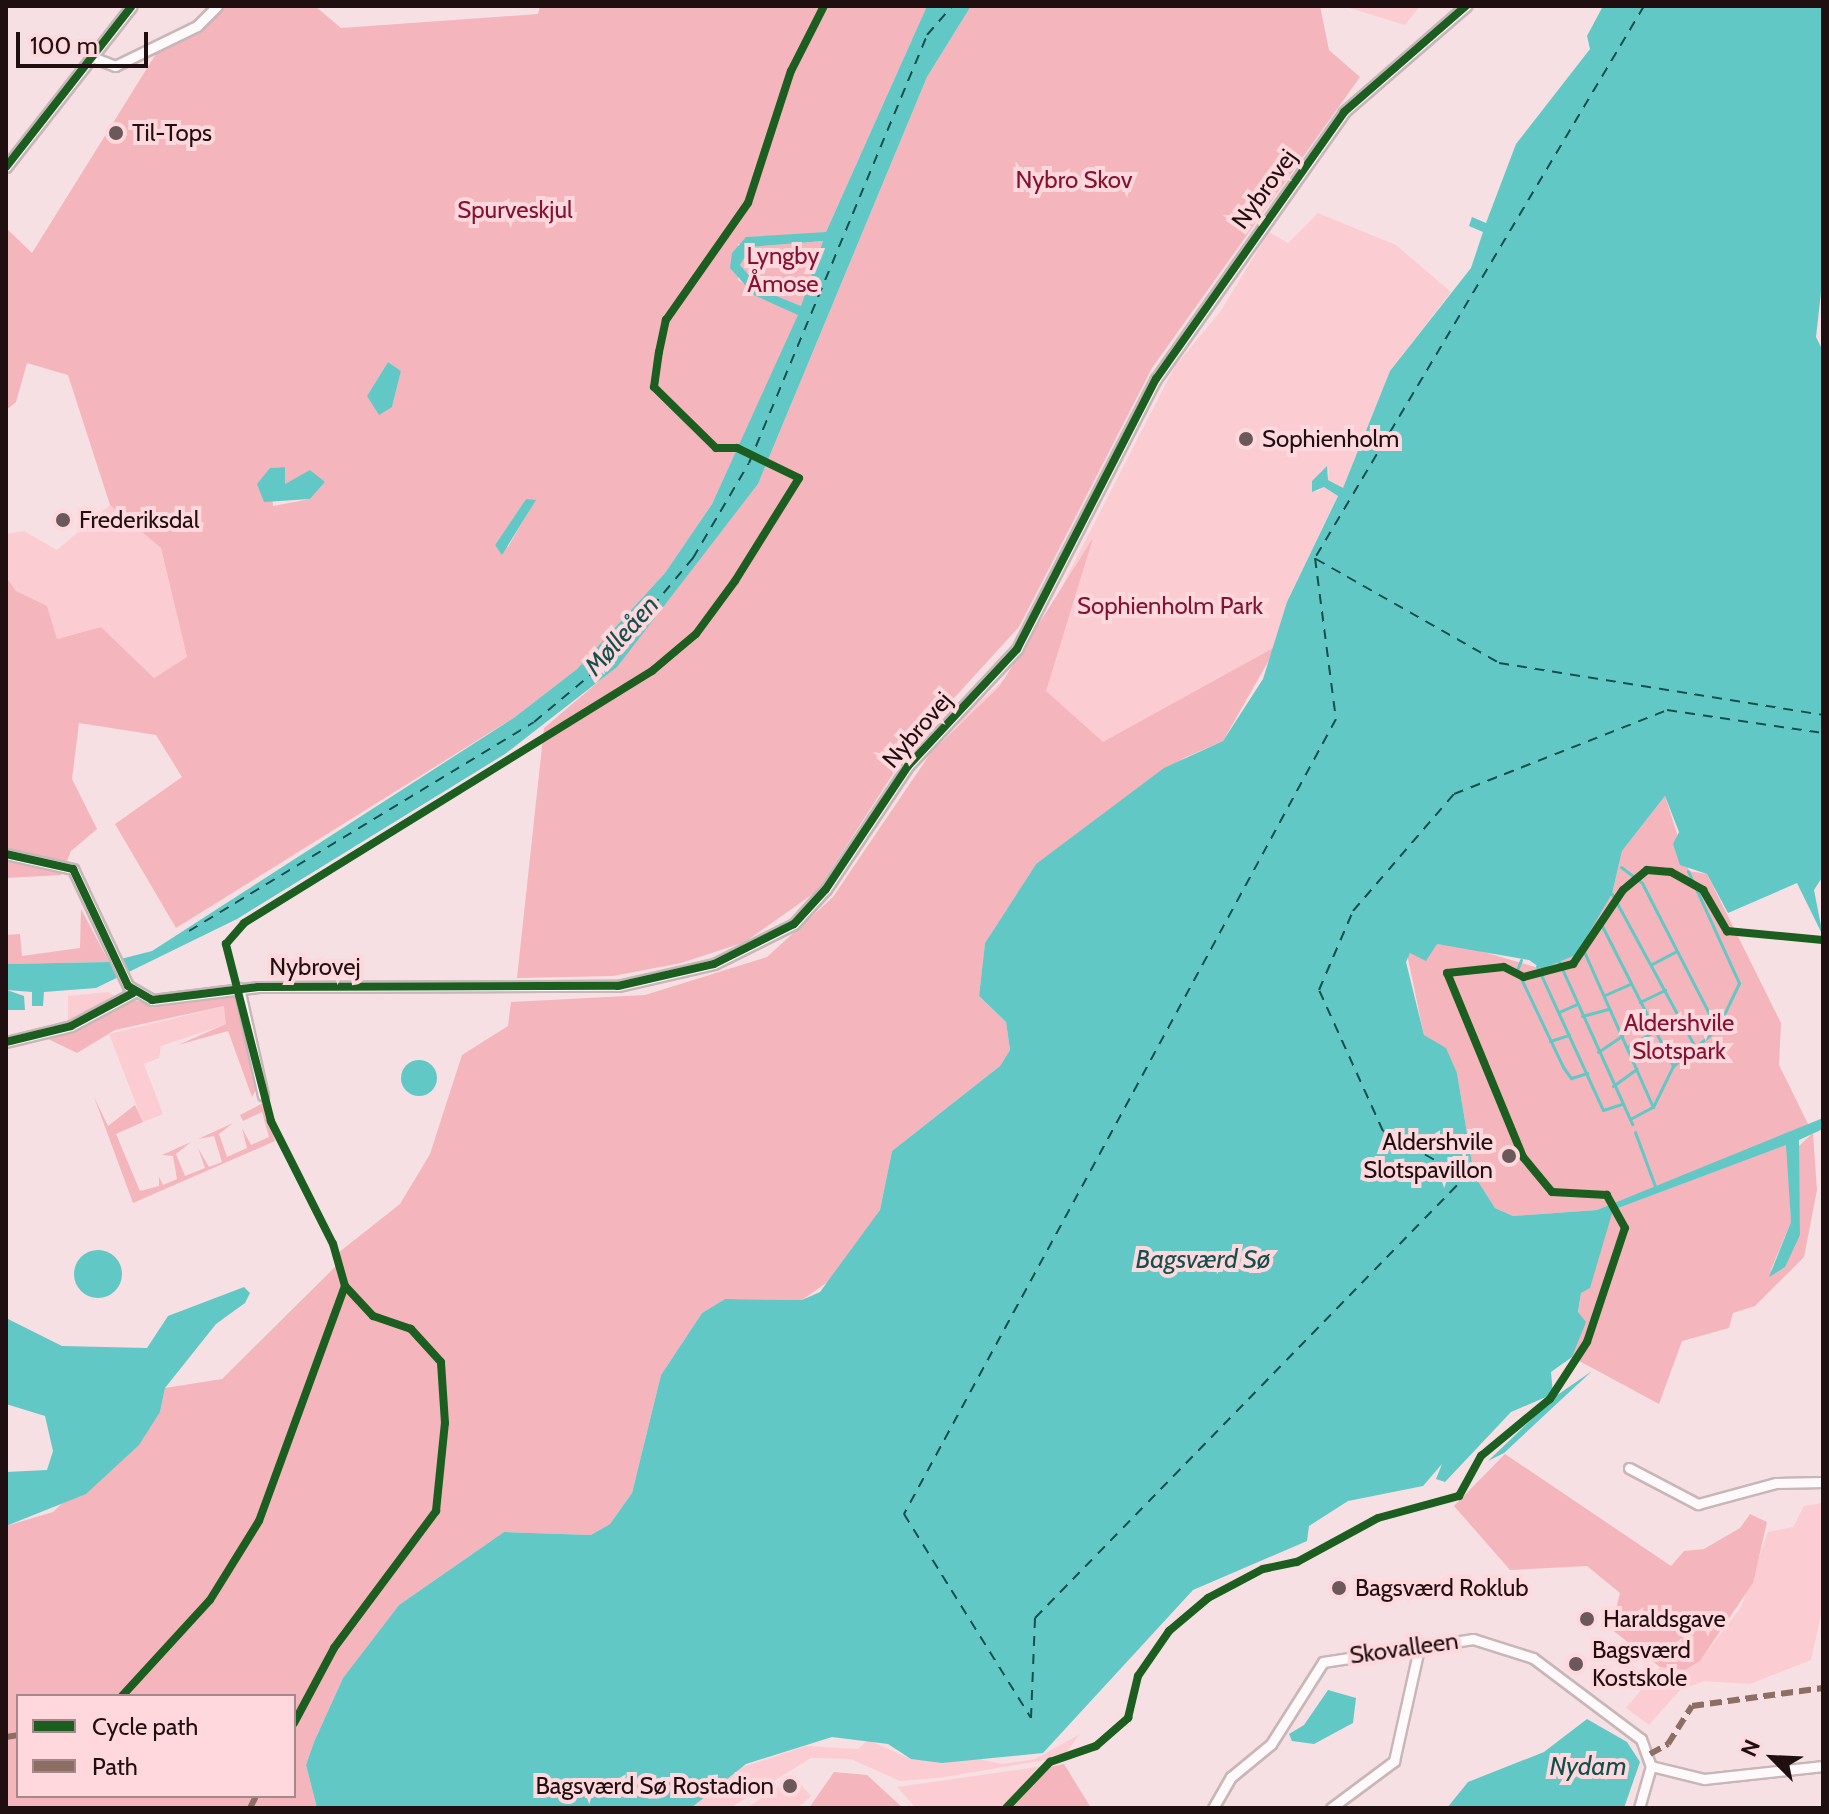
<!DOCTYPE html>
<meta charset="utf-8">
<style>
body{margin:0}
#map{position:relative;width:1829px;height:1814px;overflow:hidden;background:#f6e0e3;font-family:Cabin,sans-serif}
div>[style]{position:absolute}
[style*='--x']{left:calc(var(--x)*1px);top:calc(var(--y)*1px);width:calc(var(--w)*1px);rotate:calc(var(--a)*1deg)}
.green>*{inset:0;background:#fbcdd2}
.forest>*{inset:0;background:#f4b5bc}
.water>*{inset:0;background:#62c8c6}
.round{border-radius:50%}
.stream>*{height:3px;margin:-1.5px;padding:0 1.5px;transform-origin:1.5px;border-radius:1.5px;background:#62c8c6}
.canal>*{height:9px;margin:-4.5px;padding:0 4.5px;transform-origin:4.5px;border-radius:4.5px;background:#62c8c6}
.ferry>*{height:2px;margin-top:-1px;transform-origin:0;background:repeating-linear-gradient(90deg,#134f4d 0 10px,transparent 0 18px)}
.roads{filter:drop-shadow(2px 0 #c8b6b8) drop-shadow(-2px 0 #c8b6b8) drop-shadow(0 2px #c8b6b8) drop-shadow(0 -2px #c8b6b8)}
.minor>*{height:9px;margin:-4.5px;padding:0 4.5px;transform-origin:4.5px;border-radius:4.5px;background:#fefafb}
.quiet>*{height:6px;margin-top:-3px;transform-origin:0;background:repeating-linear-gradient(90deg,#8d6e63 0 12px,transparent 0 18px)}
.cycleway>*{height:8px;margin:-4px;padding:0 4px;transform-origin:4px;border-radius:4px;background:#1b5e20}
.dots>*{width:22px;height:22px;translate:-50% -50%;box-sizing:border-box;border:4px solid #fed8dc;border-radius:50%}
span{translate:-50% -50%;white-space:nowrap;text-align:center;line-height:1.15;-webkit-text-stroke:8px #fed8dc;paint-order:stroke}
.poi-label{font-size:24px;color:#1f0f11}
.left{translate:0 -50%;text-align:left}
.right{translate:-100% -50%;text-align:right}
.park-label{font-size:24px;color:#861233}
.street-label{font-size:24px;color:#1f0f11}
.water-label{font-size:26px;color:#134f4d;font-style:italic}
.frame{position:absolute;inset:0;border:8px solid #1f0f11;pointer-events:none}
.legend{position:absolute;left:16px;top:1694px;width:280px;height:104px;box-sizing:border-box;background:#fed8dc;border:2px solid #a5888b;margin:0;padding:10px 14px;list-style:none;font-size:24px;color:#1f0f11}
.legend li{display:flex;align-items:center;gap:16px;height:40px}
.legend b{width:40px;border:2px solid #a5888b}
.north{position:absolute;left:1733px;top:1718px;width:80px;height:80px;-webkit-text-stroke:6px #fed8dc;paint-order:stroke;rotate:294deg;font-size:22px;font-weight:700;line-height:32px;text-align:center;color:#1f0f11}
.north::after{content:'';display:block;margin:auto;width:28px;height:36px;background:#1f0f11;clip-path:polygon(50% 0,100% 100%,50% 72%,0 100%)}
.scale{position:absolute;left:16px;top:32px;width:132px;height:36px;box-sizing:border-box;border:4px solid #1f0f11;border-top:0;padding-left:10px;font-size:24px;line-height:28px;white-space:nowrap;color:#1f0f11;-webkit-text-stroke:6px #fed8dc;paint-order:stroke}
</style>
<div id="map">
<div class="green">
<i style="clip-path:polygon(1420px 6px,1405px 25px,1346px 7px,1346px 6px)"></i>
<i style="clip-path:polygon(1318px 213px,1396px 245px,1451px 292px,1390px 371px,1343px 489px,1328px 480px,1329px 468px,1312px 481px,1317px 492px,1324px 487px,1338px 495px,1287px 602px,1277px 646px,1069px 836px,956px 722px,1022px 664px,1175px 366px,1220px 312px,1269px 232px,1288px 243px)"></i>
<i style="clip-path:polygon(110px 505px,161px 548px,187px 657px,154px 678px,101px 627px,56px 639px,47px 606px,16px 591px,6px 577px,6px 534px,24px 531px,57px 550px)"></i>
<i style="clip-path:polygon(108px 992px,117px 997px,68px 1023px,68px 996px)"></i>
<i style="clip-path:polygon(225px 1006px,227px 1024px,161px 1046px,159px 1058px,144px 1064px,163px 1114px,143px 1122px,109px 1034px)"></i>
<i style="clip-path:polygon(1823px 1503px,1823px 1606px,1811px 1660px,1750px 1684px,1704px 1681px,1680px 1690px,1649px 1725px,1626px 1708px,1662px 1665px,1685px 1670px,1700px 1661px,1741px 1607px,1768px 1532px,1793px 1527px,1804px 1506px)"></i>
<i style="clip-path:polygon(1080px 1734px,1063px 1757px,939px 1778px,900px 1781px,851px 1759px,811px 1758px,730px 1808px,691px 1808px,737px 1769px,806px 1746px,858px 1749px,868px 1740px,911px 1759px,965px 1756px,1002px 1764px,1035px 1759px)"></i>
<i style="clip-path:polygon(1044px 1766px,1002px 1808px,916px 1808px,897px 1787px)"></i>
<i style="clip-path:polygon(793px 1776px,811px 1796px,797px 1808px,747px 1808px)"></i>
</div>
<div class="forest">
<i style="clip-path:polygon(evenodd,223px 6px,315px 6px,341px 28px,538px 14px,540px 6px,927px 6px,826px 232px,738px 244px,738px 280px,799px 315px,712px 504px,665px 573px,577px 669px,515px 717px,176px 928px,115px 824px,182px 777px,156px 735px,79px 723px,72px 779px,97px 829px,71px 851px,61px 875px,6px 878px,6px 577px,16px 591px,47px 606px,57px 639px,101px 627px,154px 678px,187px 657px,161px 548px,110px 505px,68px 375px,27px 363px,16px 402px,6px 410px,6px 228px,32px 253px,159px 49px,223px 6px,388px 362px,401px 371px,392px 407px,367px 396px,388px 362px,223px 6px,284px 467px,285px 484px,305px 474px,325px 482px,310px 499px,273px 506px,270px 468px,284px 467px,223px 6px,526px 499px,529px 511px,508px 547px,495px 545px,526px 499px)"></i>
<i style="clip-path:polygon(971px 6px,1320px 6px,1329px 50px,1360px 77px,1152px 368px,1019px 627px,913px 743px,817px 891px,745px 942px,681px 963px,613px 976px,517px 978px,544px 728px,617px 666px,758px 484px,927px 77px)"></i>
<i style="clip-path:polygon(823px 241px,801px 306px,762px 290px,740px 265px,751px 247px)"></i>
<i style="clip-path:polygon(evenodd,1093px 538px,1046px 691px,1103px 742px,1277px 646px,1223px 741px,1184px 758px,1036px 864px,985px 943px,979px 996px,1006px 1022px,1010px 1050px,1000px 1066px,892px 1151px,880px 1210px,839px 1274px,802px 1300px,725px 1299px,702px 1313px,661px 1375px,632px 1493px,610px 1524px,591px 1535px,504px 1532px,399px 1605px,343px 1678px,314px 1742px,306px 1765px,317px 1808px,6px 1808px,6px 1526px,53px 1512px,160px 1412px,165px 1388px,222px 1379px,337px 1265px,338px 1253px,400px 1204px,430px 1154px,462px 1055px,508px 1026px,511px 1002px,645px 995px,767px 957px,833px 897px,932px 751px,999px 687px,1093px 538px,18px 1696px,294px 1696px,294px 1796px,18px 1796px,18px 1696px)"></i>
<i style="clip-path:polygon(1665px 796px,1689px 871px,1707px 874px,1781px 1023px,1779px 1065px,1809px 1126px,1597px 1210px,1513px 1216px,1495px 1208px,1474px 1175px,1457px 1073px,1424px 1035px,1407px 954px,1437px 944px,1463px 946px,1542px 969px,1576px 955px,1612px 894px,1622px 851px)"></i>
<i style="clip-path:polygon(81px 909px,109px 962px,6px 964px,6px 935px,20px 934px,22px 956px,80px 948px)"></i>
<i style="clip-path:polygon(235px 995px,258px 1086px,252px 1097px,228px 1031px,178px 1045px,226px 1024px,224px 1006px,115px 1030px,77px 1053px,40px 1035px,75px 1028px,133px 1000px,160px 1006px)"></i>
<i style="clip-path:polygon(94px 1097px,108px 1126px,135px 1105px,143px 1122px,116px 1134px,140px 1191px,159px 1186px,159px 1177px,163px 1185px,177px 1179px,173px 1156px,162px 1155px,191px 1142px,176px 1154px,185px 1176px,205px 1168px,198px 1148px,209px 1167px,222px 1162px,214px 1136px,198px 1139px,233px 1123px,219px 1134px,227px 1157px,247px 1148px,242px 1128px,251px 1145px,269px 1137px,262px 1112px,243px 1121px,240px 1115px,263px 1103px,275px 1141px,133px 1203px)"></i>
<i style="clip-path:polygon(1813px 1133px,1817px 1190px,1804px 1257px,1755px 1306px,1733px 1313px,1729px 1328px,1682px 1341px,1659px 1404px,1572px 1357px,1581px 1293px,1613px 1210px,1787px 1144px,1791px 1222px,1770px 1272px,1800px 1235px,1798px 1147px)"></i>
<i style="clip-path:polygon(1505px 1454px,1671px 1566px,1684px 1551px,1704px 1549px,1740px 1528px,1750px 1514px,1767px 1522px,1753px 1583px,1700px 1661px,1685px 1670px,1660px 1667px,1611px 1629px,1620px 1593px,1587px 1566px,1510px 1570px,1454px 1506px)"></i>
<i style="clip-path:polygon(1064px 1764px,1091px 1808px,1011px 1808px,1050px 1767px)"></i>
<i style="clip-path:polygon(834px 1772px,867px 1775px,903px 1808px,809px 1808px)"></i>
</div>
<div class="water">
<i style="clip-path:polygon(evenodd,927px 6px,971px 6px,927px 77px,758px 484px,617px 667px,505px 754px,237px 919px,96px 988px,44px 992px,43px 1006px,32px 1006px,32px 992px,7px 990px,24px 996px,25px 1010px,6px 1010px,6px 964px,109px 962px,152px 951px,515px 717px,577px 669px,665px 573px,712px 504px,798px 315px,754px 295px,730px 268px,732px 253px,746px 237px,826px 232px,927px 6px,823px 241px,801px 306px,762px 290px,740px 265px,751px 247px,823px 241px)"></i>
<i style="clip-path:polygon(1603px 6px,1823px 6px,1823px 275px,1816px 337px,1823px 351px,1823px 876px,1814px 890px,1823px 936px,1797px 883px,1728px 913px,1707px 874px,1680px 865px,1673px 844px,1679px 832px,1665px 796px,1622px 851px,1612px 894px,1576px 955px,1542px 969px,1529px 960px,1437px 944px,1426px 961px,1410px 953px,1406px 962px,1424px 1035px,1446px 1048px,1457px 1073px,1474px 1175px,1495px 1208px,1513px 1216px,1597px 1210px,1823px 1118px,1823px 1129px,1799px 1140px,1800px 1235px,1785px 1267px,1769px 1277px,1791px 1222px,1786px 1145px,1613px 1210px,1590px 1288px,1581px 1293px,1578px 1312px,1586px 1322px,1572px 1357px,1551px 1372px,1553px 1394px,1511px 1412px,1445px 1482px,1436px 1479px,1442px 1464px,1423px 1486px,1348px 1501px,1309px 1526px,1307px 1541px,1193px 1590px,1043px 1753px,942px 1763px,911px 1759px,888px 1744px,832px 1737px,746px 1764px,691px 1808px,317px 1808px,306px 1765px,314px 1742px,343px 1678px,399px 1605px,504px 1532px,591px 1535px,610px 1524px,632px 1493px,661px 1375px,702px 1313px,725px 1299px,802px 1300px,820px 1292px,880px 1210px,892px 1151px,1000px 1066px,1010px 1050px,1006px 1022px,979px 996px,985px 943px,1036px 864px,1164px 768px,1223px 741px,1263px 679px,1287px 602px,1338px 496px,1324px 487px,1312px 492px,1312px 481px,1327px 466px,1328px 480px,1343px 488px,1390px 371px,1471px 268px,1483px 232px,1469px 226px,1472px 217px,1486px 223px,1516px 144px,1590px 49px,1587px 36px)"></i>
<i style="clip-path:polygon(388px 362px,401px 371px,392px 407px,379px 415px,367px 396px)"></i>
<i style="clip-path:polygon(285px 467px,285px 484px,310px 470px,325px 482px,310px 499px,264px 502px,257px 484px,270px 468px)"></i>
<i style="clip-path:polygon(526px 499px,536px 500px,502px 555px,495px 545px)"></i>
<i class="round" style="left:401px;top:1060px;width:36px;height:36px"></i>
<i class="round" style="left:74px;top:1250px;width:48px;height:48px"></i>
<i style="clip-path:polygon(244px 1287px,250px 1293px,245px 1303px,216px 1324px,165px 1388px,160px 1412px,139px 1445px,86px 1494px,6px 1526px,6px 1472px,47px 1470px,53px 1451px,45px 1416px,6px 1404px,6px 1318px,62px 1346px,147px 1348px,168px 1316px)"></i>
<i style="clip-path:polygon(1592px 1371px,1504px 1453px,1488px 1461px,1556px 1396px)"></i>
<i style="clip-path:polygon(1328px 1690px,1356px 1698px,1353px 1723px,1314px 1744px,1292px 1741px,1289px 1734px,1304px 1725px)"></i>
<i style="clip-path:polygon(1587px 1719px,1627px 1742px,1640px 1762px,1624px 1808px,1447px 1808px,1468px 1782px,1544px 1752px)"></i>
</div>
<div class="stream">
<i style="--x:1621;--y:867;--w:26;--a:37"></i>
<i style="--x:1642;--y:883;--w:164;--a:62.8"></i>
<i style="--x:1612;--y:894;--w:174;--a:61.5"></i>
<i style="--x:1599;--y:920;--w:164;--a:63.1"></i>
<i style="--x:1582;--y:947;--w:175;--a:66.1"></i>
<i style="--x:1521;--y:960;--w:11;--a:112"></i>
<i style="--x:1517;--y:970;--w:107;--a:64.6"></i>
<i style="--x:1563;--y:1067;--w:14;--a:54"></i>
<i style="--x:1571;--y:1078;--w:17;--a:-17"></i>
<i style="--x:1559;--y:962;--w:178;--a:65.7"></i>
<i style="--x:1652;--y:964;--w:27;--a:-28"></i>
<i style="--x:1537;--y:966;--w:158;--a:65.4"></i>
<i style="--x:1603;--y:1110;--w:20;--a:-18"></i>
<i style="--x:1605;--y:995;--w:27;--a:-24"></i>
<i style="--x:1640;--y:1002;--w:28;--a:-26"></i>
<i style="--x:1559;--y:1012;--w:20;--a:-24"></i>
<i style="--x:1582;--y:1016;--w:28;--a:-15"></i>
<i style="--x:1550;--y:1041;--w:20;--a:-18"></i>
<i style="--x:1627;--y:1047;--w:60;--a:-30"></i>
<i style="--x:1598;--y:1052;--w:29;--a:-34"></i>
<i style="--x:1613;--y:1086;--w:29;--a:-36"></i>
<i style="--x:1630;--y:1119;--w:26;--a:-28"></i>
<i style="--x:1653;--y:1107;--w:46;--a:-64"></i>
<i style="--x:1673;--y:1066;--w:57;--a:-40.1"></i>
<i style="--x:1717;--y:1029;--w:51;--a:-64.4"></i>
<i style="--x:1739;--y:983;--w:123;--a:-114.5"></i>
<i style="--x:1635;--y:1132;--w:58;--a:69.7"></i>
</div>
<div class="canal">
<i style="--x:1551;--y:1395;--w:4;--a:45"></i>
</div>
<div class="ferry">
<i style="--x:1644;--y:6;--w:643;--a:120.8"></i>
<i style="--x:1315;--y:558;--w:162;--a:82.6"></i>
<i style="--x:1336;--y:719;--w:905;--a:118.52"></i>
<i style="--x:904;--y:1514;--w:240;--a:58.1"></i>
<i style="--x:1031;--y:1718;--w:100;--a:-87.7"></i>
<i style="--x:1035;--y:1618;--w:616;--a:-45.72"></i>
<i style="--x:1465;--y:1177;--w:94;--a:-150.7"></i>
<i style="--x:1383;--y:1131;--w:155;--a:-114.4"></i>
<i style="--x:1319;--y:990;--w:86;--a:-66.7"></i>
<i style="--x:1353;--y:911;--w:155;--a:-49.2"></i>
<i style="--x:1454;--y:794;--w:229;--a:-21.5"></i>
<i style="--x:1667;--y:710;--w:158;--a:8.4"></i>
<i style="--x:1316;--y:559;--w:210;--a:29.6"></i>
<i style="--x:1499;--y:663;--w:328;--a:9.1"></i>
<i style="--x:189;--y:931;--w:403;--a:-31.2"></i>
<i style="--x:534;--y:722;--w:94;--a:-39.8"></i>
<i style="--x:606;--y:662;--w:136;--a:-50.1"></i>
<i style="--x:693;--y:558;--w:110;--a:-59.5"></i>
<i style="--x:749;--y:463;--w:464;--a:-67.4"></i>
<i style="--x:927;--y:35;--w:38;--a:-49"></i>
</div>
<div class="roads">
<div class="minor">
<i style="--x:92;--y:57;--w:25;--a:21"></i>
<i style="--x:115;--y:66;--w:91;--a:-26"></i>
<i style="--x:197;--y:26;--w:28;--a:-45"></i>
<i style="--x:6;--y:167;--w:204;--a:-52"></i>
<i style="--x:6;--y:854;--w:69;--a:12.6"></i>
<i style="--x:73;--y:869;--w:129;--a:64.8"></i>
<i style="--x:128;--y:986;--w:28;--a:30"></i>
<i style="--x:152;--y:1000;--w:107;--a:-7"></i>
<i style="--x:258;--y:987;--w:360;--a:-0.2"></i>
<i style="--x:618;--y:986;--w:98;--a:-12.9"></i>
<i style="--x:714;--y:964;--w:89;--a:-26.6"></i>
<i style="--x:794;--y:924;--w:47;--a:-47.6"></i>
<i style="--x:826;--y:889;--w:148;--a:-56.3"></i>
<i style="--x:908;--y:766;--w:160;--a:-47"></i>
<i style="--x:1017;--y:649;--w:304;--a:-62.8"></i>
<i style="--x:1156;--y:379;--w:327;--a:-54.8"></i>
<i style="--x:1344;--y:112;--w:162;--a:-41"></i>
<i style="--x:239;--y:988;--w:110;--a:77.4"></i>
<i style="--x:6;--y:1042;--w:67;--a:-13.8"></i>
<i style="--x:71;--y:1026;--w:70;--a:-28"></i>
<i style="--x:1629;--y:1468;--w:78;--a:27.6"></i>
<i style="--x:1698;--y:1504;--w:81;--a:-15.1"></i>
<i style="--x:1776;--y:1483;--w:47;--a:-1.2"></i>
<i style="--x:1651;--y:1766;--w:55;--a:13.8"></i>
<i style="--x:1704;--y:1779;--w:120;--a:-6.2"></i>
<i style="--x:1213;--y:1808;--w:36;--a:-60"></i>
<i style="--x:1231;--y:1777;--w:52;--a:-39.5"></i>
<i style="--x:1271;--y:1744;--w:97;--a:-57.6"></i>
<i style="--x:1323;--y:1662;--w:152;--a:-8.7"></i>
<i style="--x:1473;--y:1639;--w:63;--a:17.6"></i>
<i style="--x:1533;--y:1658;--w:135;--a:36.9"></i>
<i style="--x:1641;--y:1739;--w:29;--a:70"></i>
<i style="--x:1651;--y:1766;--w:44;--a:105.9"></i>
<i style="--x:1331;--y:1808;--w:79;--a:-36.7"></i>
<i style="--x:1394;--y:1761;--w:120;--a:-77.5"></i>
</div>
</div>
<div class="quiet">
<i style="--x:6;--y:1737;--w:12;--a:-9"></i>
<i style="--x:1650;--y:1754;--w:21;--a:-29"></i>
<i style="--x:1668;--y:1744;--w:45;--a:-57.7"></i>
<i style="--x:1692;--y:1706;--w:132;--a:-7.8"></i>
<i style="--x:250;--y:1808;--w:13;--a:-63"></i>
</div>
<div class="cycleway">
<i style="--x:6;--y:167;--w:204;--a:-52"></i>
<i style="--x:6;--y:854;--w:69;--a:12.6"></i>
<i style="--x:73;--y:869;--w:129;--a:64.8"></i>
<i style="--x:128;--y:986;--w:28;--a:30"></i>
<i style="--x:152;--y:1000;--w:107;--a:-7"></i>
<i style="--x:258;--y:987;--w:360;--a:-0.2"></i>
<i style="--x:618;--y:986;--w:98;--a:-12.9"></i>
<i style="--x:714;--y:964;--w:89;--a:-26.6"></i>
<i style="--x:794;--y:924;--w:47;--a:-47.6"></i>
<i style="--x:826;--y:889;--w:148;--a:-56.3"></i>
<i style="--x:908;--y:766;--w:160;--a:-47"></i>
<i style="--x:1017;--y:649;--w:304;--a:-62.8"></i>
<i style="--x:1156;--y:379;--w:327;--a:-54.8"></i>
<i style="--x:1344;--y:112;--w:162;--a:-41"></i>
<i style="--x:6;--y:1042;--w:67;--a:-13.8"></i>
<i style="--x:71;--y:1026;--w:70;--a:-28"></i>
<i style="--x:122;--y:1696;--w:130;--a:-47.5"></i>
<i style="--x:210;--y:1600;--w:93;--a:-58.2"></i>
<i style="--x:259;--y:1521;--w:250;--a:-69.9"></i>
<i style="--x:345;--y:1286;--w:44;--a:-105.9"></i>
<i style="--x:333;--y:1244;--w:138;--a:-116.8"></i>
<i style="--x:271;--y:1121;--w:183;--a:-104.3"></i>
<i style="--x:226;--y:944;--w:28;--a:-49"></i>
<i style="--x:244;--y:923;--w:480;--a:-31.7"></i>
<i style="--x:652;--y:671;--w:57;--a:-40.1"></i>
<i style="--x:696;--y:634;--w:66;--a:-53.7"></i>
<i style="--x:735;--y:581;--w:121;--a:-58.1"></i>
<i style="--x:799;--y:478;--w:69;--a:-154.2"></i>
<i style="--x:737;--y:448;--w:21;--a:180"></i>
<i style="--x:716;--y:448;--w:87;--a:-135.5"></i>
<i style="--x:654;--y:387;--w:35;--a:-82"></i>
<i style="--x:659;--y:352;--w:33;--a:-78"></i>
<i style="--x:666;--y:320;--w:143;--a:-55"></i>
<i style="--x:748;--y:203;--w:139;--a:-72"></i>
<i style="--x:791;--y:71;--w:73;--a:-63.1"></i>
<i style="--x:294;--y:1723;--w:85;--a:-61.9"></i>
<i style="--x:334;--y:1648;--w:171;--a:-53.3"></i>
<i style="--x:436;--y:1511;--w:88;--a:-84.2"></i>
<i style="--x:445;--y:1423;--w:61;--a:-93.8"></i>
<i style="--x:441;--y:1362;--w:45;--a:-132.3"></i>
<i style="--x:411;--y:1329;--w:40;--a:-161.1"></i>
<i style="--x:373;--y:1316;--w:41;--a:-133"></i>
<i style="--x:1006;--y:1808;--w:64;--a:-46.3"></i>
<i style="--x:1050;--y:1762;--w:49;--a:-19.2"></i>
<i style="--x:1096;--y:1746;--w:43;--a:-41.2"></i>
<i style="--x:1128;--y:1718;--w:43;--a:-76.6"></i>
<i style="--x:1138;--y:1676;--w:55;--a:-55.4"></i>
<i style="--x:1169;--y:1631;--w:51;--a:-40.2"></i>
<i style="--x:1208;--y:1598;--w:62;--a:-27.8"></i>
<i style="--x:1263;--y:1569;--w:35;--a:-12"></i>
<i style="--x:1297;--y:1562;--w:92;--a:-28.5"></i>
<i style="--x:1378;--y:1518;--w:84;--a:-15.2"></i>
<i style="--x:1459;--y:1496;--w:46;--a:-61.2"></i>
<i style="--x:1481;--y:1456;--w:89;--a:-39.6"></i>
<i style="--x:1550;--y:1399;--w:68;--a:-57"></i>
<i style="--x:1587;--y:1342;--w:120;--a:-71.6"></i>
<i style="--x:1625;--y:1228;--w:38;--a:-119"></i>
<i style="--x:1607;--y:1195;--w:55;--a:-176.9"></i>
<i style="--x:1552;--y:1192;--w:45;--a:-129.6"></i>
<i style="--x:1523;--y:1157;--w:199;--a:-112.4"></i>
<i style="--x:1447;--y:973;--w:57;--a:-6"></i>
<i style="--x:1504;--y:967;--w:22;--a:27"></i>
<i style="--x:1524;--y:977;--w:51;--a:-14.9"></i>
<i style="--x:1573;--y:964;--w:89;--a:-56"></i>
<i style="--x:1623;--y:890;--w:31;--a:-40"></i>
<i style="--x:1647;--y:870;--w:24;--a:5"></i>
<i style="--x:1671;--y:872;--w:37;--a:29"></i>
<i style="--x:1703;--y:890;--w:48;--a:59.7"></i>
<i style="--x:1727;--y:931;--w:96;--a:5.4"></i>
</div>
<div class="dots">
<i style="left:116px;top:133px;background:#6a585a"></i>
<i style="left:1246px;top:439px;background:#6a585a"></i>
<i style="left:63px;top:520px;background:#6a585a"></i>
<i style="left:1509px;top:1156px;background:#6a585a"></i>
<i style="left:1339px;top:1588px;background:#6a585a"></i>
<i style="left:1587px;top:1619px;background:#6a585a"></i>
<i style="left:1576px;top:1664px;background:#6a585a"></i>
<i style="left:790px;top:1786px;background:#6a585a"></i>
</div>
<div class="poi-label">
<span class="left" style="left:132px;top:133px">Til-Tops</span>
<span class="left" style="left:1262px;top:439px">Sophienholm</span>
<span class="left" style="left:79px;top:520px">Frederiksdal</span>
<span class="right" style="left:1493px;top:1156px">Aldershvile<br>Slotspavillon</span>
<span class="left" style="left:1355px;top:1588px">Bagsværd Roklub</span>
<span class="left" style="left:1603px;top:1619px">Haraldsgave</span>
<span class="left" style="left:1592px;top:1664px">Bagsværd<br>Kostskole</span>
<span class="right" style="left:774px;top:1786px">Bagsværd Sø Rostadion</span>
</div>
<div class="park-label">
<span style="left:1074px;top:180px">Nybro Skov</span>
<span style="left:515px;top:210px">Spurveskjul</span>
<span style="left:783px;top:270px">Lyngby<br>Åmose</span>
<span style="left:1170px;top:606px">Sophienholm Park</span>
<span style="left:1679px;top:1037px">Aldershvile<br>Slotspark</span>
</div>
<div class="street-label">
<span style="left:1264px;top:189px;rotate:-54deg">Nybrovej</span>
<span style="left:917px;top:730px;rotate:-49deg">Nybrovej</span>
<span style="left:315px;top:967px">Nybrovej</span>
<span style="left:1404px;top:1648px;rotate:-8deg">Skovalleen</span>
</div>
<div class="water-label">
<span style="left:622px;top:636px;rotate:-48deg">Mølleåen</span>
<span style="left:1203px;top:1260px">Bagsværd Sø</span>
<span style="left:1588px;top:1767px">Nydam</span>
</div>
<div class="frame"></div>
<ul class="legend">
<li><b style="height:10px;background:#1b5e20"></b>Cycle path</li>
<li><b style="height:10px;background:#8d6e63"></b>Path</li>
</ul>
<div class="north">N</div>
<div class="scale">100 m</div>
</div>
